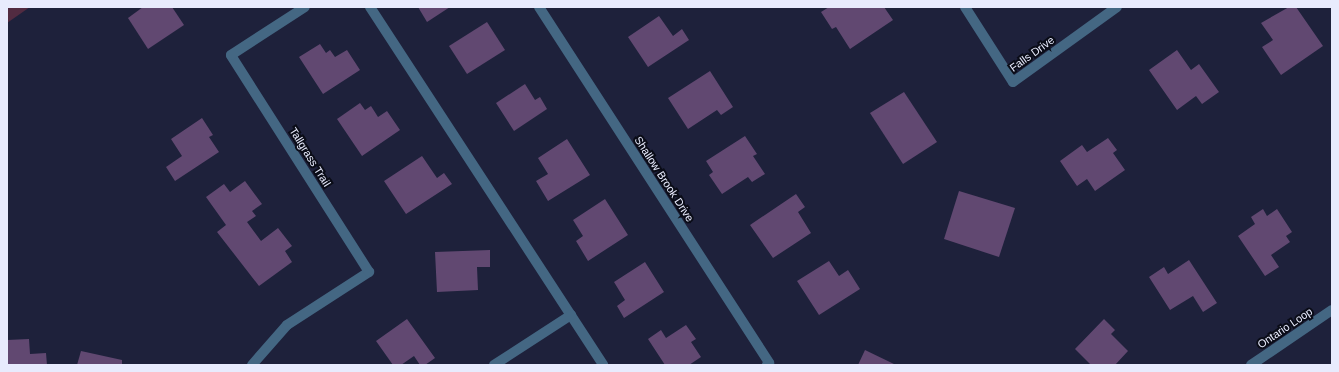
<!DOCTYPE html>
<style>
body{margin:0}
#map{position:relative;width:1339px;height:372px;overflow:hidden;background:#1e213b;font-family:Helvetica,sans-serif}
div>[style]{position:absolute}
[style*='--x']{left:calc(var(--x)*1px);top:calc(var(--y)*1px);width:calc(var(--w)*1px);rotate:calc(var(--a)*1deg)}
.green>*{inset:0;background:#522b41}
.building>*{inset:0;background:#614871}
.minor>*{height:10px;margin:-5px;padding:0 5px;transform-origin:5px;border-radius:5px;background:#446783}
span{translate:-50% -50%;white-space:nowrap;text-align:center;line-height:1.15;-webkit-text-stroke:4px #0a0c17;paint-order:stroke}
.street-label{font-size:11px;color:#e8ebfd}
.frame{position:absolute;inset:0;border:8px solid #e8ebfd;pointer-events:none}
</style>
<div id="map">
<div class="green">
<i style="clip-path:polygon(7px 7px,30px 7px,7px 23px)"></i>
</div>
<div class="building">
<i style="clip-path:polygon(143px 7px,172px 7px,184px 25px,148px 49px,128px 18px)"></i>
<i style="clip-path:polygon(418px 7px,450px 7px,427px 22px)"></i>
<i style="clip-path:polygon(829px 7px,884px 7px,893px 20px,850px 49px,836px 27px,832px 29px,821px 12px)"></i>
<i style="clip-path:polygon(1289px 7px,1296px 7px,1323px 46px,1281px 75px,1262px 47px,1273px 40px,1261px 23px)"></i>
<i style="clip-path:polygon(659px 16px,673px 36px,682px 29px,689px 40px,648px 67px,628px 37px)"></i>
<i style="clip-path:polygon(487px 22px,505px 50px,467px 74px,449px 46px)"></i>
<i style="clip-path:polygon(320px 44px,326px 53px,330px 50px,335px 57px,347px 50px,360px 70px,323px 94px,299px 57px)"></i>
<i style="clip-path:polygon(1177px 50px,1191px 70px,1199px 64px,1219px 92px,1202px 104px,1196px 96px,1177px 110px,1149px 70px)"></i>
<i style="clip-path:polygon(710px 71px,733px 107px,721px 115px,717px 110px,688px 129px,668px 98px)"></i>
<i style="clip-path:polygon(525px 84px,535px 100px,540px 97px,547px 109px,514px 131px,496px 103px)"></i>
<i style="clip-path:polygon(904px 92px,937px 142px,903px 164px,870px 113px)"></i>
<i style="clip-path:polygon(360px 103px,365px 110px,371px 106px,378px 117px,387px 111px,400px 130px,362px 156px,337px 119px)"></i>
<i style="clip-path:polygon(202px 118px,213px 135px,209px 137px,219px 152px,175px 181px,166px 167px,182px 156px,171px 139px)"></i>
<i style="clip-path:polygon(745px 136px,757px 154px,753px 156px,765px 174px,752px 182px,748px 177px,722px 194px,709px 175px,713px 172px,706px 161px)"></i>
<i style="clip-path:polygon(1108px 138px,1117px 150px,1113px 153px,1125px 170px,1095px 191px,1087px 179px,1077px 186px,1060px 161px,1082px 145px,1087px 152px)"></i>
<i style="clip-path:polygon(567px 139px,590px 175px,548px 201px,536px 181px,548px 174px,538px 158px)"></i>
<i style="clip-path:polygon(422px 156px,437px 178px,444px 173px,452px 184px,406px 214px,384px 181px)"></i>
<i style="clip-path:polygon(245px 181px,262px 204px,252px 211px,256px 216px,247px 222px,261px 241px,278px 228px,292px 246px,285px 251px,292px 262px,259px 286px,217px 232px,226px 225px,206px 197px,224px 184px,230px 192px)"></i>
<i style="clip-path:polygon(959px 191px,1015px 208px,999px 257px,944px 239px)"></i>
<i style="clip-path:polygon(796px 194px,805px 207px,798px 212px,811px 233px,773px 258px,750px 225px)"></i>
<i style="clip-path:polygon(605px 199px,628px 235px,588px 261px,576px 241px,583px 236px,573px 220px)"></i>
<i style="clip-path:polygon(1263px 209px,1267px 216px,1277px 209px,1292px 232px,1286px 236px,1290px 242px,1271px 255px,1279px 267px,1265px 276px,1238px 236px,1255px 224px,1251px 217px)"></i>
<i style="clip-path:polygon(490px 250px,490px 267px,477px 267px,478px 290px,437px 292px,435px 252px)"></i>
<i style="clip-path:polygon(1189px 260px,1217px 303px,1203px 312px,1193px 296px,1170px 310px,1149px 277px,1164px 267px,1168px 274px)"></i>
<i style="clip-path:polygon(829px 261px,839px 276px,848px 270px,860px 289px,819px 315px,797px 281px)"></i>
<i style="clip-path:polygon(645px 262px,664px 292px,624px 318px,617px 306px,625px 300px,614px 282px)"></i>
<i style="clip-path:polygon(407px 319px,435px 358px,425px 365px,420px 365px,414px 356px,401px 365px,393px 365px,376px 341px)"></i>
<i style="clip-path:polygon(1104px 319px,1115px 330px,1111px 334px,1128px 351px,1115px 365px,1091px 365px,1075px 349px)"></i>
<i style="clip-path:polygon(686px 325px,696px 339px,691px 342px,701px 357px,689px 365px,665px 365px,648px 339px,661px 330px,666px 338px)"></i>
<i style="clip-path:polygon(29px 339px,30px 354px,46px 353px,47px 365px,8px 365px,7px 340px)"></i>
<i style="clip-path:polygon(865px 350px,896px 365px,858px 365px)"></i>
<i style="clip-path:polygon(81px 351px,122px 360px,122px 365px,77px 365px)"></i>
</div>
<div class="minor">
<i style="--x:370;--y:7;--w:427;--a:56.9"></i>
<i style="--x:539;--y:7;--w:424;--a:57.1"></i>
<i style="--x:769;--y:363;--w:3;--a:135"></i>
<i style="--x:965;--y:7;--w:89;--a:57.4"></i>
<i style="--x:1013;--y:82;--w:128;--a:-35.8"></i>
<i style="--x:252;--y:365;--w:53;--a:-48.8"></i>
<i style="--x:287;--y:325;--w:98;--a:-32.9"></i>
<i style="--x:369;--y:272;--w:257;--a:-122.5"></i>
<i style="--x:231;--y:55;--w:88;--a:-33"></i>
<i style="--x:494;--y:365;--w:92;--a:-33"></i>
<i style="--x:1251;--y:365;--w:98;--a:-34.2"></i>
</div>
<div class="street-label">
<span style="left:1032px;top:54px;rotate:-36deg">Falls Drive</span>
<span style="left:310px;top:157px;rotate:58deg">Tallgrass Trail</span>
<span style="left:664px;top:179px;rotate:57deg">Shallow Brook Drive</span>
<span style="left:1285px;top:328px;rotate:-34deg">Ontario Loop</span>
</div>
<div class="frame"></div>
</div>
